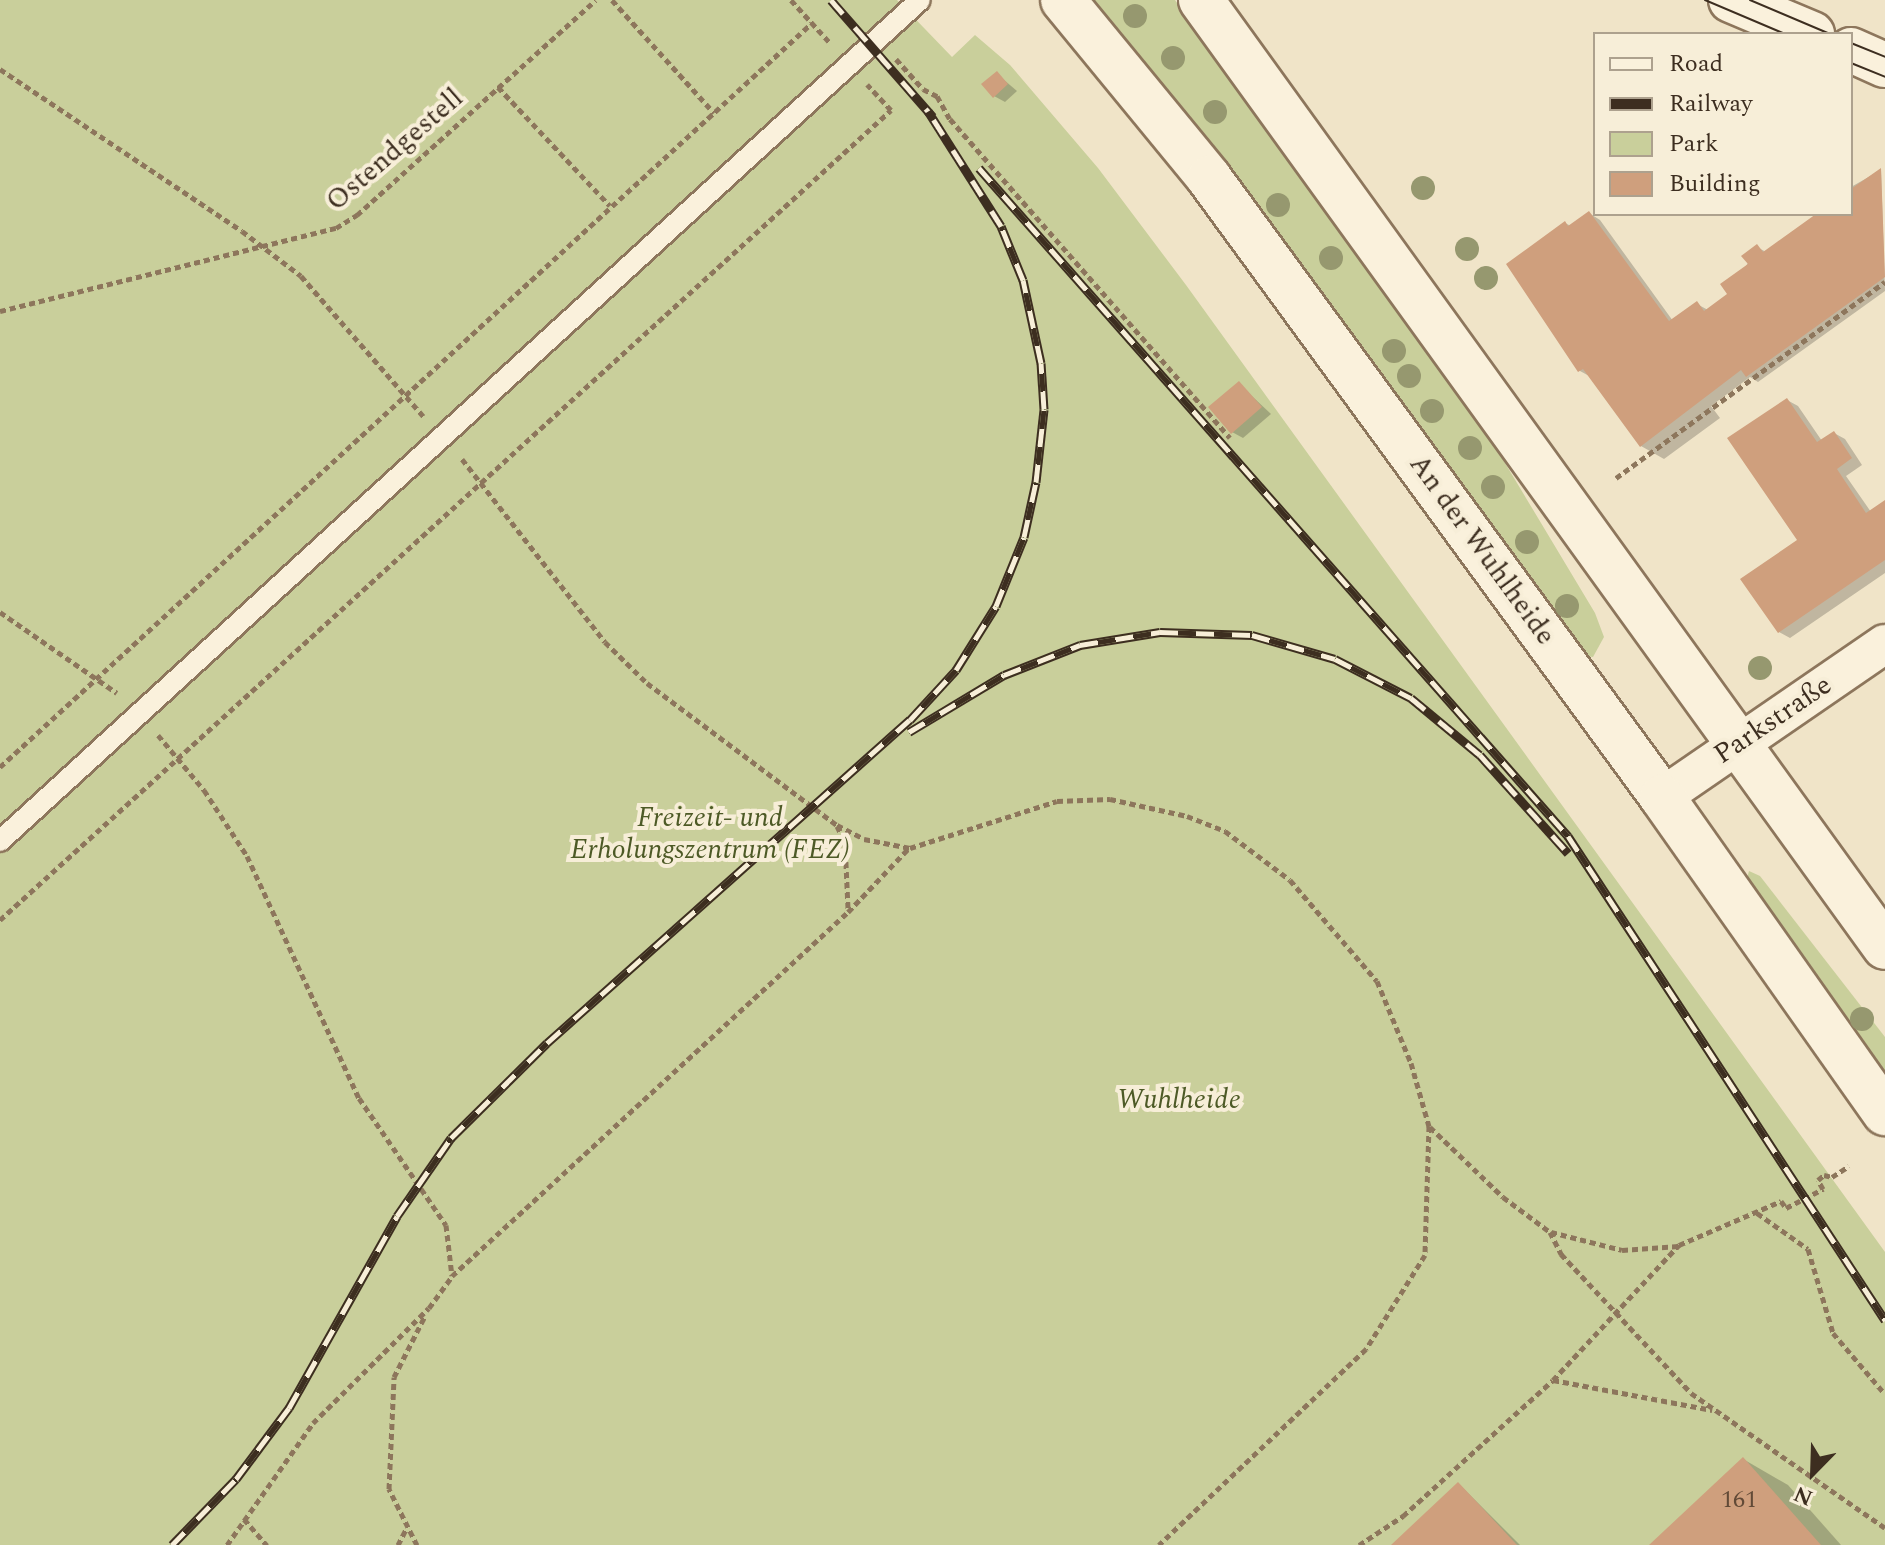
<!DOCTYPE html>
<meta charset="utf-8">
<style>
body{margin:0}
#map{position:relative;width:1885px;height:1545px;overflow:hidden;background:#f0e4c8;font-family:Spectral,serif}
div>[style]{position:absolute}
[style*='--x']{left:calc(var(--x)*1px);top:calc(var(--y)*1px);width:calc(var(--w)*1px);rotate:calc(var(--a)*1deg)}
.green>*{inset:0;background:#c9cf9b}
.shadow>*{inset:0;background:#0003}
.building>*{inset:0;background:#cf9f7d}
.path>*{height:5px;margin-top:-2.5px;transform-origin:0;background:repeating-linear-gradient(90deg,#8d765c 0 6px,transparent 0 10px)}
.roads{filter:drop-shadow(2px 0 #8d765c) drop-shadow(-2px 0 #8d765c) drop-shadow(0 2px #8d765c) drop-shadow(0 -2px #8d765c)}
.lane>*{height:20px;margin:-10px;padding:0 10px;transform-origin:10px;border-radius:10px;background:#faf1dc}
.street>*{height:38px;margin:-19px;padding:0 19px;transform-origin:19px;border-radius:19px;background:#faf1dc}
.secondary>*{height:44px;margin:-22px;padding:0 22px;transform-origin:22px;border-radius:22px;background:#faf1dc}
.tram>*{height:2px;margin:-1px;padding:0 1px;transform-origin:1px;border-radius:1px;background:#3d2e20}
.rail>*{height:9px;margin-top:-4.5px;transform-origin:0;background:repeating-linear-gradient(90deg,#f7eed8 0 18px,#3d2e20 0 36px);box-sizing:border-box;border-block:2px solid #3d2e20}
.trees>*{width:24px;height:24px;margin:-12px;border-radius:50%;background:#96986f}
span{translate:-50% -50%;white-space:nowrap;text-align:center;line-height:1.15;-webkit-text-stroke:8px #f7eed8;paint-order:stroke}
.number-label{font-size:24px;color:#624a37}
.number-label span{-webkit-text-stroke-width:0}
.street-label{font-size:28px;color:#3d2e20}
.park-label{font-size:28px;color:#4d5a26;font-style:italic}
.legend{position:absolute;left:1593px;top:32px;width:260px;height:184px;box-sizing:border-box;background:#f7eed8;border:2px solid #ada18e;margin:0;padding:10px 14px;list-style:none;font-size:24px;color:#3d2e20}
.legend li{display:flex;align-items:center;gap:16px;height:40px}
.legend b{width:40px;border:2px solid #ada18e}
.north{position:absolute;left:1773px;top:1433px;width:80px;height:80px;-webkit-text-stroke:6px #f7eed8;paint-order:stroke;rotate:203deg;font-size:22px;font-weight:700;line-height:32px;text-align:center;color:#3d2e20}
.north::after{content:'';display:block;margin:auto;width:28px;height:36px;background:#3d2e20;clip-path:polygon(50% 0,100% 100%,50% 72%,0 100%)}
</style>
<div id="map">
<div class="green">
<i style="clip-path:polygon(0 0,897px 0,952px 57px,975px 35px,1010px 65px,1098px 168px,1186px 285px,1885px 1252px,1885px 1545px,0 1545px)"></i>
<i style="clip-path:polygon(1090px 0,1175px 0,1493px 443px,1595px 613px,1604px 637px,1593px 657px,1585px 656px,1223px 167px)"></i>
<i style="clip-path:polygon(1749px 871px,1760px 876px,1885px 1037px,1885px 1078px,1746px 882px)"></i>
</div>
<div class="shadow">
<i style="clip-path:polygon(997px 74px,1017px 91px,1005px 102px,994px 96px)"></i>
<i style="clip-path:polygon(1881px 170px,1885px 291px,1758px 382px,1750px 377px,1711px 406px,1720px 418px,1664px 459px,1641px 446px,1591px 377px,1580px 371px,1565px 223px,1571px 226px,1589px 213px,1600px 220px,1673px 321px,1697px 304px,1708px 310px,1730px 294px,1757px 247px,1766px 252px,1820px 214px,1851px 214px,1851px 187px)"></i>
<i style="clip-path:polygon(1239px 384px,1271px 414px,1243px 438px,1232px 432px)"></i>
<i style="clip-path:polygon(1787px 400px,1798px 406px,1822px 441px,1834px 433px,1845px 439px,1862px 465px,1846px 476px,1871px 512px,1885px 502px,1885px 573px,1790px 638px,1779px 632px,1800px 541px)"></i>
<i style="clip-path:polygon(1743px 1459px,1788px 1485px,1841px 1545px,1652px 1545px)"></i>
<i style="clip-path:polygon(1459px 1484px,1520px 1545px,1394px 1545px)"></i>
</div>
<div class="building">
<i style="clip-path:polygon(997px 71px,1008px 84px,993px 98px,981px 84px)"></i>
<i style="clip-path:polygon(1881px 168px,1885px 277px,1746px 377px,1741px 370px,1640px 447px,1583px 369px,1578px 372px,1506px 264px,1565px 221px,1568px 226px,1589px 211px,1669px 321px,1697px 301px,1704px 311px,1727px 294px,1720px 284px,1748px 264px,1741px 256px,1757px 244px,1763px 252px,1816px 214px,1851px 214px,1851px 189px)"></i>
<i style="clip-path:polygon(1239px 381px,1262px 407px,1231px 434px,1208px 407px)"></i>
<i style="clip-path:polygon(1787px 398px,1817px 442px,1834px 431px,1852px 458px,1837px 469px,1866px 513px,1885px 500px,1885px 560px,1778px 633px,1740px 579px,1797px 540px,1727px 438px)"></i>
<i style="clip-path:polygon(1743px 1457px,1821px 1545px,1649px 1545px)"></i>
<i style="clip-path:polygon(1458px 1482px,1517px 1545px,1391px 1545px)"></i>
</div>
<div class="path">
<i style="--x:612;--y:0;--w:152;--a:47.9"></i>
<i style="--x:791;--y:0;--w:59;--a:47.7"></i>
<i style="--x:896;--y:59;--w:40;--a:48"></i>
<i style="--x:923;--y:89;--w:16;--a:27"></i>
<i style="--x:937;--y:96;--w:26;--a:61"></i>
<i style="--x:950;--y:119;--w:424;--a:48.7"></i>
<i style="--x:0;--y:69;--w:291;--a:33.8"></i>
<i style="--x:242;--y:231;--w:74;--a:37.3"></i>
<i style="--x:301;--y:276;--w:186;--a:48.9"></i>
<i style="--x:498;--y:87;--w:163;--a:46.7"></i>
<i style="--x:0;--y:311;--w:346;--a:-13.9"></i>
<i style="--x:336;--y:228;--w:25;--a:-32"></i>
<i style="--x:357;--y:215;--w:321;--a:-42"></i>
<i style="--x:462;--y:459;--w:232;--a:52"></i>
<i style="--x:605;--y:642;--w:59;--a:44.3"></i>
<i style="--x:647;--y:683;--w:237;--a:36.8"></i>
<i style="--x:837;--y:825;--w:30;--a:27"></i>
<i style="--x:864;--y:839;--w:47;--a:11.1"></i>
<i style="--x:910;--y:848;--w:154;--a:-17.7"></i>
<i style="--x:1057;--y:801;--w:53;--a:-2.2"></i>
<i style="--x:1110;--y:799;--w:79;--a:12.4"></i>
<i style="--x:1187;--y:816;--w:41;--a:21.5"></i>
<i style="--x:1225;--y:831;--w:81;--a:37"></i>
<i style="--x:1290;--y:880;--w:133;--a:49.3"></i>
<i style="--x:1377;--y:981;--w:89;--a:67.5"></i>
<i style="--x:1411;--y:1063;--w:66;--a:74.1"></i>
<i style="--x:1429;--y:1126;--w:129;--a:91.8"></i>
<i style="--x:1425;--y:1255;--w:111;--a:122.1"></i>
<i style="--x:1366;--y:1349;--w:285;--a:136.6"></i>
<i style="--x:1616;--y:478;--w:333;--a:-36.1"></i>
<i style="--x:0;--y:612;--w:142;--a:34.7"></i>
<i style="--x:158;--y:735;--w:72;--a:50.1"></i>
<i style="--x:204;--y:790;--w:79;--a:56.9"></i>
<i style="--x:247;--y:856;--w:267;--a:65.2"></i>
<i style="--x:359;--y:1098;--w:154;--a:55.6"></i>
<i style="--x:446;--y:1225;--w:51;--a:83.3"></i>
<i style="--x:0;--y:767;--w:1101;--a:-42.5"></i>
<i style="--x:837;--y:826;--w:18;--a:63"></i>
<i style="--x:845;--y:842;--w:67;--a:87.4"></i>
<i style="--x:0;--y:920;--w:1204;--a:-42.27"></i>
<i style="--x:891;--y:110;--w:35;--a:-133"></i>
<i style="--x:1430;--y:1127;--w:101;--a:43.8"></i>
<i style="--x:1503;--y:1197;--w:59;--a:36.7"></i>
<i style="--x:1550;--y:1232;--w:25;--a:63"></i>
<i style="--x:1561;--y:1254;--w:190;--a:46.9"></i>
<i style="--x:1691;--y:1393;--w:236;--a:34.8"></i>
<i style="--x:1757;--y:1213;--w:62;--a:35.2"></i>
<i style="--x:1808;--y:1249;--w:88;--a:73.4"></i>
<i style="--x:1833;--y:1333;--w:80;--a:49.6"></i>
<i style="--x:1551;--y:1232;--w:73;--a:14.2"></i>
<i style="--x:1622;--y:1250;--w:57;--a:-4"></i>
<i style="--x:1553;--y:1380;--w:162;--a:10.7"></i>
<i style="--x:244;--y:1519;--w:35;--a:49"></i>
<i style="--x:227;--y:1545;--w:149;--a:-54.8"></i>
<i style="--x:313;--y:1423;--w:163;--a:-44.8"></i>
<i style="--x:429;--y:1308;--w:39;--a:-54"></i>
<i style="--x:452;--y:1276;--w:538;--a:-42.59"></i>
<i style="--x:848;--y:912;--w:88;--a:-46.4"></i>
<i style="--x:398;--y:1545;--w:20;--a:-63"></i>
<i style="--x:417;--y:1545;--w:63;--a:-116.6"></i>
<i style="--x:389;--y:1489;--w:112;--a:-87.4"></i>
<i style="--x:394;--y:1377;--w:68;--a:-63.1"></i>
<i style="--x:1359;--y:1545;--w:53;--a:-33.4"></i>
<i style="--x:1403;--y:1516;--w:202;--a:-42.2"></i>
<i style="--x:1553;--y:1380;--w:185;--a:-47"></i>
<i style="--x:1679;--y:1245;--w:111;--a:-23.3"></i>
<i style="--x:1781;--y:1201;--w:9;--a:54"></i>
<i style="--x:1786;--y:1208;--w:42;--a:-27.2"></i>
<i style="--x:1823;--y:1189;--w:10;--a:-119"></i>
<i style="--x:1818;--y:1180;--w:8;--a:-40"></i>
<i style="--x:1824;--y:1175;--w:8;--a:14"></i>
<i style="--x:1832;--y:1177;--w:20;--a:-33"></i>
</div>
<div class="roads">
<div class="lane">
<i style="--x:0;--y:841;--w:1246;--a:-42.43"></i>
</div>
<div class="street">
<i style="--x:1662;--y:797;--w:270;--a:-34.5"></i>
</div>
<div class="secondary">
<i style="--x:1063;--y:0;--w:230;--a:50.6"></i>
<i style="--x:1209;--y:178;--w:767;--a:53.8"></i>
<i style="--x:1662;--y:797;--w:387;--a:54.8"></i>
<i style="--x:1201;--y:0;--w:1168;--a:54.16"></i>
<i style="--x:1731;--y:0;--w:88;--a:22.8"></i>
<i style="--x:1851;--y:50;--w:37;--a:24"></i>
</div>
</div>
<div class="tram">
<i style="--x:1705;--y:0;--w:87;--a:23"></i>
<i style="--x:1750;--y:0;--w:87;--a:23"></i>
<i style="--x:1851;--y:43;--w:37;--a:22"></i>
<i style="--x:1851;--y:63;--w:37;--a:22"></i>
</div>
<div class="rail">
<i style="--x:831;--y:0;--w:155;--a:48.9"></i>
<i style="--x:979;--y:168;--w:891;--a:48.6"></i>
<i style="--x:1568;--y:836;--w:579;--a:56.78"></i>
<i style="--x:909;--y:732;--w:111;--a:-31"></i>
<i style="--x:1004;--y:675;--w:82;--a:-21.5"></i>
<i style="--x:1080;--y:645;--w:81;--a:-9.2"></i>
<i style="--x:1160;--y:632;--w:92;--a:1.9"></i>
<i style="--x:1252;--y:635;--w:86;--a:16.1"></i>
<i style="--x:1335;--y:659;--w:85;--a:27.2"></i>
<i style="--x:1411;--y:698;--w:89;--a:39.6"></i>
<i style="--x:1480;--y:755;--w:132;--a:48.1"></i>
<i style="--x:172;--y:1545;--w:92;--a:-45.9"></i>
<i style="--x:236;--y:1479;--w:89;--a:-53.3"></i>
<i style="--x:289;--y:1408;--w:220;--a:-60.6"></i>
<i style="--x:397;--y:1216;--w:95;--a:-55.3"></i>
<i style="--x:451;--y:1138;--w:135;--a:-44.7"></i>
<i style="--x:547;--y:1043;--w:486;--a:-41.7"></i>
<i style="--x:910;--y:720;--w:68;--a:-47.4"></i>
<i style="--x:956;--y:670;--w:75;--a:-58"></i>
<i style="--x:996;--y:606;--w:74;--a:-67.9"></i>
<i style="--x:1024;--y:537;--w:56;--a:-77.7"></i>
<i style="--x:1036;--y:482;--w:73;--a:-83.7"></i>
<i style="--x:1044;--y:409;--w:46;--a:-93.7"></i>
<i style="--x:1041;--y:363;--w:85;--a:-102.2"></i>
<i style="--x:1023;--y:280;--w:58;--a:-112.2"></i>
<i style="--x:1001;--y:226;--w:136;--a:-122.4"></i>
</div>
<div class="trees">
<i style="left:1135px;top:16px"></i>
<i style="left:1173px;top:58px"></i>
<i style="left:1215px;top:112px"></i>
<i style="left:1423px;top:188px"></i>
<i style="left:1278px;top:205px"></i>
<i style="left:1467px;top:249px"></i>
<i style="left:1331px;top:258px"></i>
<i style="left:1486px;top:278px"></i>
<i style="left:1394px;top:351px"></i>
<i style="left:1409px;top:376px"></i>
<i style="left:1432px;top:411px"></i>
<i style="left:1470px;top:448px"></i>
<i style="left:1493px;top:487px"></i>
<i style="left:1527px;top:542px"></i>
<i style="left:1567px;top:606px"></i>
<i style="left:1760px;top:668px"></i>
<i style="left:1862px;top:1019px"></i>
</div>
<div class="number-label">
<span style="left:1739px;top:1501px">161</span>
</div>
<div class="street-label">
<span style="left:395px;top:150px;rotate:-41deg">Ostendgestell</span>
<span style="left:1482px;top:550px;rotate:54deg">An der Wuhlheide</span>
<span style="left:1773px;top:720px;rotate:-34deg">Parkstraße</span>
</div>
<div class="park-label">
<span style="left:710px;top:834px">Freizeit- und<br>Erholungszentrum (FEZ)</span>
<span style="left:1179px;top:1100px">Wuhlheide</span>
</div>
<ul class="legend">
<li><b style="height:10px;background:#faf1dc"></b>Road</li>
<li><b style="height:10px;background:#3d2e20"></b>Railway</li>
<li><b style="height:22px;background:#c9cf9b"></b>Park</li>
<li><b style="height:22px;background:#cf9f7d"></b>Building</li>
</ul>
<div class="north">N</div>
</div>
